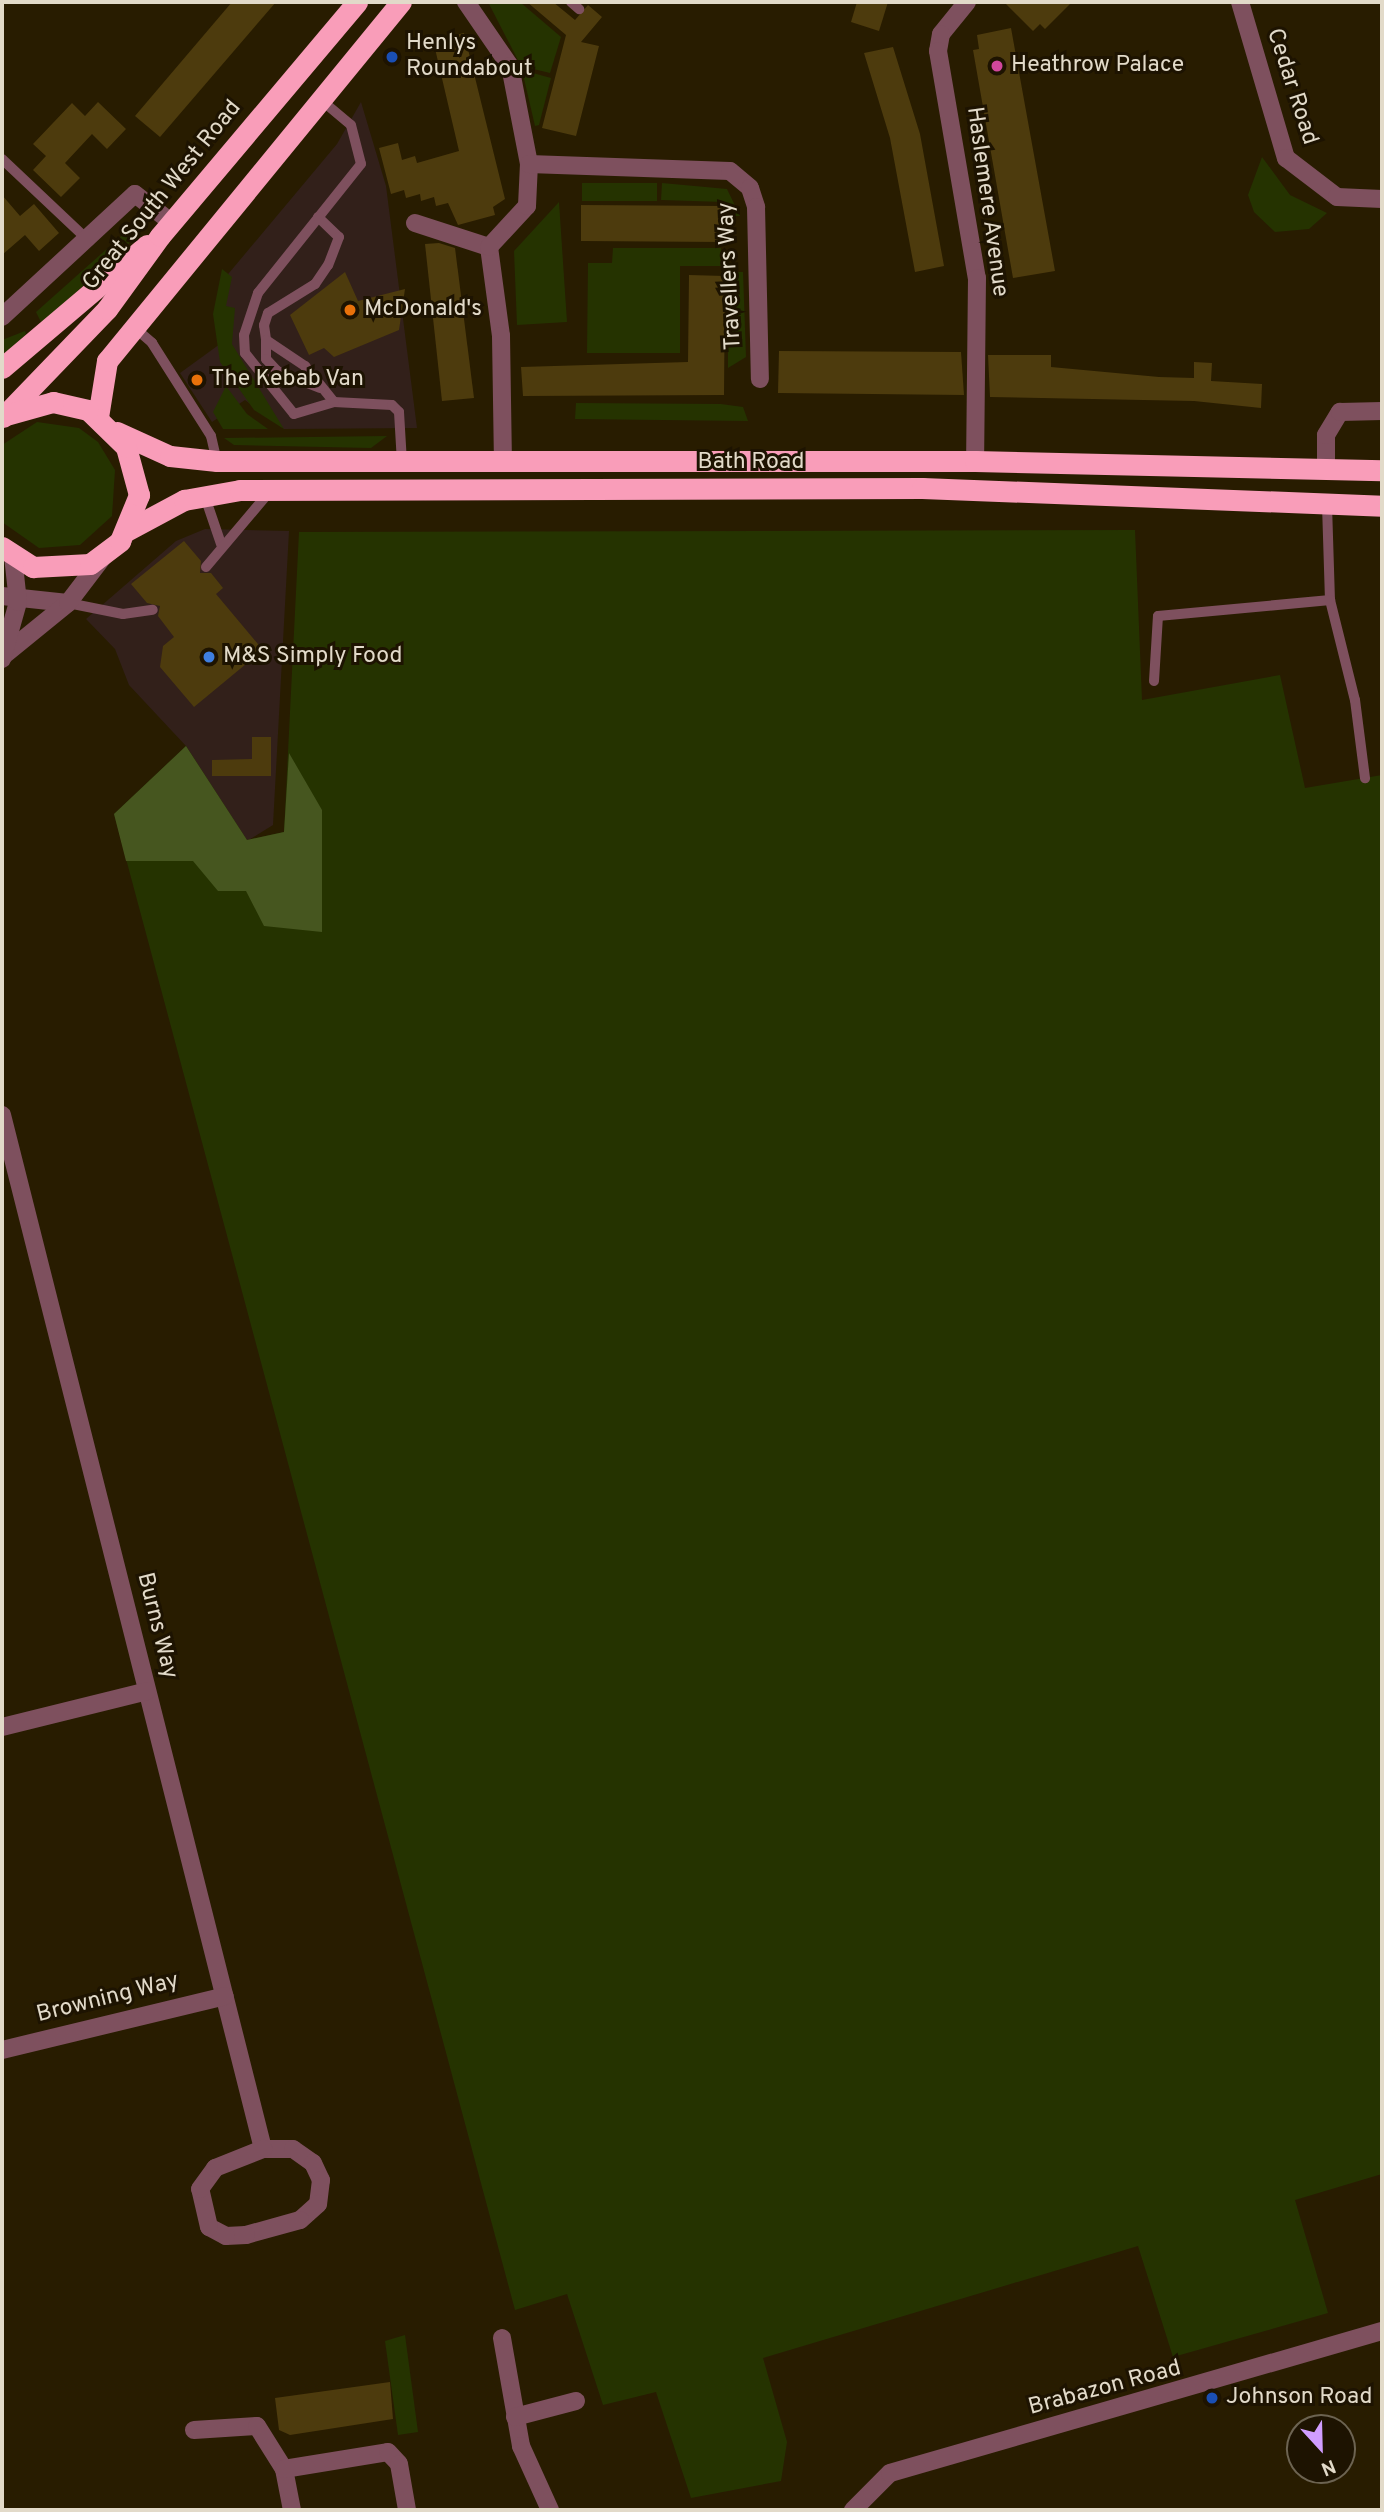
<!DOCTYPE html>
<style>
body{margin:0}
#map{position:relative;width:1384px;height:2512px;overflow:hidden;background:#281c00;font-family:Overpass,sans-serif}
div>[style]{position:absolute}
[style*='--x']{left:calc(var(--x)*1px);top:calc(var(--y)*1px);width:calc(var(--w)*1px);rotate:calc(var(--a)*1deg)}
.commercial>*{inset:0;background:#32201a}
.green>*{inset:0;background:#253300}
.forest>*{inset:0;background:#46561f}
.building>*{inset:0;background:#4d3b0d}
.lane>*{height:10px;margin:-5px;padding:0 5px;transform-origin:5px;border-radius:5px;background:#7e505e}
.street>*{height:18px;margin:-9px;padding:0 9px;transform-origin:9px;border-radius:9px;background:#7e505e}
.highway>*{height:21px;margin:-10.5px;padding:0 10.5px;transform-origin:10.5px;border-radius:10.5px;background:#f99db9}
.dots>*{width:19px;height:19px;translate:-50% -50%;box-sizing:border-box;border:4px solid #1d1301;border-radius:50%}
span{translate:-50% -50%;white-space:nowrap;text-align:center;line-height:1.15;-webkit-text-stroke:6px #1d1301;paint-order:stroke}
.poi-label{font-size:23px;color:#e2dac9}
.left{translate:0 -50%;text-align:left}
.street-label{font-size:23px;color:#e2dac9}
.frame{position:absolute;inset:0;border:4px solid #e2dac9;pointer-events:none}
.north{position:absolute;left:1286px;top:2414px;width:70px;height:70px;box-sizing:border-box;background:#1d1301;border:2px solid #6c6351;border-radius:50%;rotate:158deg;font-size:19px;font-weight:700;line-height:28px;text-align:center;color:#e2dac9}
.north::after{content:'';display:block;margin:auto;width:24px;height:32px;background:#d09dff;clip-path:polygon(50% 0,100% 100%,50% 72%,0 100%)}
</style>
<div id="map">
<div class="commercial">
<i style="clip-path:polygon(361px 102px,386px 186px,417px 428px,284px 429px,245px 400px,212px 422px,180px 373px,220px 344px,224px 279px,337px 144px)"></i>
<i style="clip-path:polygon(205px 529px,289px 531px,273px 825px,247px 841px,186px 746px,129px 685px,115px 649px,86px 619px,176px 541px)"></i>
</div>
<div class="green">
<i style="clip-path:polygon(488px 2px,520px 2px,561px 37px,550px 73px,521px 66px)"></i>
<i style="clip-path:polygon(522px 70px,551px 78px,539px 125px,535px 126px)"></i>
<i style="clip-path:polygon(1262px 157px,1290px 195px,1327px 213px,1309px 229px,1275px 232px,1254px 212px,1248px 195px)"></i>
<i style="clip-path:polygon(582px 183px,657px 183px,657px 201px,582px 201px)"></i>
<i style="clip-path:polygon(662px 183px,727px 189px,740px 216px,725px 216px,724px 202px,661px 200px)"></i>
<i style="clip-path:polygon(559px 202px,567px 322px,517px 325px,514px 251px)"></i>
<i style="clip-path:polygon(137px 222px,136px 237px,42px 324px,36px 312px)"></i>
<i style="clip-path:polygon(613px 248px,721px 248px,721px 266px,680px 266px,680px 353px,587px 353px,588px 263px,612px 263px)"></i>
<i style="clip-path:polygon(222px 269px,232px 277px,226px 306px,235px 308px,232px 344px,284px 429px,254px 410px,220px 362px,213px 314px)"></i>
<i style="clip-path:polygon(728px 272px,743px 272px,746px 357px,728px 368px)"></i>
<i style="clip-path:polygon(25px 331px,26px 334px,2px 357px,2px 340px)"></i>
<i style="clip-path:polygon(226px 386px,247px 414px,268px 429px,223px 429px,213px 412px)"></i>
<i style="clip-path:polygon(576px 403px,721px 404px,743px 407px,748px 421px,575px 419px)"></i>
<i style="clip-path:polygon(37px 422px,79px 428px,98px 442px,115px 470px,112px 516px,80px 545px,39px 548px,2px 522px,2px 445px)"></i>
<i style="clip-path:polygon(387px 436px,371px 448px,234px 445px,224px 438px)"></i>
<i style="clip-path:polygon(1135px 530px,1142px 700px,1280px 675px,1305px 788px,1382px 775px,1382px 2174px,1295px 2200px,1328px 2313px,1173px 2357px,1138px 2246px,763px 2358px,787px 2442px,781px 2481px,691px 2498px,656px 2392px,603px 2405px,567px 2294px,515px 2310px,114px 814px,186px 746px,247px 840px,284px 832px,299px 532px)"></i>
<i style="clip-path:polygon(405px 2335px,418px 2432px,398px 2435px,385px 2341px)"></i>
</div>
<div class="forest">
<i style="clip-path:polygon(186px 746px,247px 840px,284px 832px,289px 753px,322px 810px,322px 932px,264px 926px,246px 891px,218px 891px,193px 861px,126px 861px,114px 814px)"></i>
</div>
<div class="building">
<i style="clip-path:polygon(232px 2px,276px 2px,160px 137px,135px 116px)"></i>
<i style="clip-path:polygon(527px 2px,553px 2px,575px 20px,588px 5px,602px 17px,581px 42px,599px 46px,576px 136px,542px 128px,566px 35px)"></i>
<i style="clip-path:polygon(857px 2px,888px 2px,879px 31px,851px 22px)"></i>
<i style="clip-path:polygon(1004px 2px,1072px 2px,1045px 29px,1040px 24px,1033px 31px)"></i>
<i style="clip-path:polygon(1011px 28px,1055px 271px,1013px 278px,973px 50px,979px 49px,977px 35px)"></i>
<i style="clip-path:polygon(464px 33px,505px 199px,493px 207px,495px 215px,458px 225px,448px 203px,436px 206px,434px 197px,421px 201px,420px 194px,406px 198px,404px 190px,391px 194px,379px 148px,398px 143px,402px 160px,415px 156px,417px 163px,459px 151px,433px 40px)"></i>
<i style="clip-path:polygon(893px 47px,920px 134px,944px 266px,915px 272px,890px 138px,864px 53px)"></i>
<i style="clip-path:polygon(98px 102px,126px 129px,107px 149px,92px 134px,79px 148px,65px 163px,80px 178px,61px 197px,33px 170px,46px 156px,33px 144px,72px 103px,85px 116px)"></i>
<i style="clip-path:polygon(2px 195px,20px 216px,34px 204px,59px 233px,39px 251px,25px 235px,2px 255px)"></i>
<i style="clip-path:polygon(581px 205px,723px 206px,722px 242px,581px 241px)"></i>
<i style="clip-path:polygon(439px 243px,455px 248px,474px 398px,442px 401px,425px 244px)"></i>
<i style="clip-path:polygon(345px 272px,358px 301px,405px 289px,399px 330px,334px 357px,324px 348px,309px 355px,290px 315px)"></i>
<i style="clip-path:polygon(689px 275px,725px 276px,724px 395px,523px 396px,521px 367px,688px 362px)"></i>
<i style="clip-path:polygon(779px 351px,961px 352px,964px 395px,778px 393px)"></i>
<i style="clip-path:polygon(988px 355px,1051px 355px,1051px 367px,1159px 377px,1194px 378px,1194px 362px,1212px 363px,1211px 381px,1262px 384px,1261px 408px,1194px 401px,990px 397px)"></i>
<i style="clip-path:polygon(184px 541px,201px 561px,200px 573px,211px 573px,223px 588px,216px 594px,263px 650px,194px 707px,160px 667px,163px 646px,174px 637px,158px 616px,160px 606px,147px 603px,131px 584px)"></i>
<i style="clip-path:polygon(252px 737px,271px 737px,271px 776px,212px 776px,212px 760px,252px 759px)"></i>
<i style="clip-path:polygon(390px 2382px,393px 2419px,290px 2435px,279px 2430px,275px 2398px)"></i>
</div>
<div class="lane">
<i style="--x:571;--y:2;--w:11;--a:41"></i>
<i style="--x:320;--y:99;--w:40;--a:40"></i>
<i style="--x:351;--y:125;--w:40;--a:75.6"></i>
<i style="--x:361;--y:164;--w:165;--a:128.6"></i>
<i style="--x:258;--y:293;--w:44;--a:108.4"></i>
<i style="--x:244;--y:335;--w:18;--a:87"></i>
<i style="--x:245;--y:353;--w:78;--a:51.2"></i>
<i style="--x:294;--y:414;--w:42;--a:-16.7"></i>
<i style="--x:334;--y:402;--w:58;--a:3"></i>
<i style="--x:392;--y:405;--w:10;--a:45"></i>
<i style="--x:399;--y:412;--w:50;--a:86.6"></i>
<i style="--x:2;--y:159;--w:120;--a:43.3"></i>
<i style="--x:318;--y:217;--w:29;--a:44"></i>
<i style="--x:339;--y:237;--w:30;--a:111"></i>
<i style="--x:328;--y:265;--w:23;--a:124"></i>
<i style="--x:315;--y:284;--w:55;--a:148.3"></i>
<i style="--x:268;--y:313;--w:13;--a:108"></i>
<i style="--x:264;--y:325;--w:15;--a:82"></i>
<i style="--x:266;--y:340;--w:47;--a:33.7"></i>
<i style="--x:305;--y:366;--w:46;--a:51.1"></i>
<i style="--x:135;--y:328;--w:23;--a:41"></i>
<i style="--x:152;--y:343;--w:110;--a:57.6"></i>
<i style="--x:211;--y:436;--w:26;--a:77"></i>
<i style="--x:266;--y:340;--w:19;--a:90"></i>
<i style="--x:266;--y:359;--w:16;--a:47"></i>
<i style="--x:277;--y:371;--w:46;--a:21.6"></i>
<i style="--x:204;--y:494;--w:53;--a:71.2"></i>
<i style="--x:1327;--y:505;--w:95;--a:88.2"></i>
<i style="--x:1330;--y:600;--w:103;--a:76"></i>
<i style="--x:1355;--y:700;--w:79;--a:82.7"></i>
<i style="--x:206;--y:567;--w:101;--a:-49.8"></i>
<i style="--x:68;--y:603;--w:56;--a:11.3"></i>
<i style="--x:123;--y:614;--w:30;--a:-8"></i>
<i style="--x:1154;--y:681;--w:65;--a:-86.5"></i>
<i style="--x:1158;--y:616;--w:173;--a:-5.3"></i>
</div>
<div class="street">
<i style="--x:466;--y:2;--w:78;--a:55.5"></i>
<i style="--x:510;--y:66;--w:100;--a:79"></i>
<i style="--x:967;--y:2;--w:41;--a:129.1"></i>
<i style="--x:941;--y:34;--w:17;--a:100"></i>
<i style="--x:938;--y:51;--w:230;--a:80.3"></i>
<i style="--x:977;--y:278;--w:183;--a:90.6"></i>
<i style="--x:1240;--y:2;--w:163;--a:73.6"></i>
<i style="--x:1286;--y:158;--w:64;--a:37.4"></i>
<i style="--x:1337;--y:197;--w:45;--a:2.5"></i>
<i style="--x:415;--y:223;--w:78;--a:18"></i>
<i style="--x:489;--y:247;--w:90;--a:82.3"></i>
<i style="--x:501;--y:336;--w:125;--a:89.1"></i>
<i style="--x:489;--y:247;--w:56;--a:-47.2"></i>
<i style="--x:527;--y:206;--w:42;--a:-87.3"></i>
<i style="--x:529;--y:164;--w:201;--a:2"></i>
<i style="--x:730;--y:171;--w:26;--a:40"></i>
<i style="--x:750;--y:188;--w:20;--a:72"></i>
<i style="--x:756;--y:207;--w:172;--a:88.7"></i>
<i style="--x:2;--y:317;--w:181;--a:-42.8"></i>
<i style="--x:135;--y:194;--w:46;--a:37.9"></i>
<i style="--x:1326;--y:467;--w:32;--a:-90"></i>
<i style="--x:1326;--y:435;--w:27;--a:-59"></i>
<i style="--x:1340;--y:412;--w:42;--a:-1.4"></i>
<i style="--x:2;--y:596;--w:66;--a:6.1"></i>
<i style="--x:3;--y:656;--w:84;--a:-39.2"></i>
<i style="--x:68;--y:603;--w:58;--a:-52.7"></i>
<i style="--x:2;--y:659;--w:59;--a:-74.3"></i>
<i style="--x:18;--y:602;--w:46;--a:-96.2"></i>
<i style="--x:2;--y:1115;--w:1066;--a:75.83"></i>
<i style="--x:2;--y:1727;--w:149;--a:-13.9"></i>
<i style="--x:2;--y:2050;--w:229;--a:-13.6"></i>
<i style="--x:263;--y:2149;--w:30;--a:0"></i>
<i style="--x:293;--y:2149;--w:24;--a:35"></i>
<i style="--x:313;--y:2163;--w:19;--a:65"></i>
<i style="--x:321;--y:2180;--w:24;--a:97"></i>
<i style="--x:318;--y:2204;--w:24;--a:138"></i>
<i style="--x:300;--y:2220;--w:56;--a:164.5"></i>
<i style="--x:246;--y:2235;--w:20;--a:177"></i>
<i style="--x:226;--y:2236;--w:19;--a:-152"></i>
<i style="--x:209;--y:2227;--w:39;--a:-103"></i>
<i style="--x:200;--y:2189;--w:26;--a:-54"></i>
<i style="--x:215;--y:2168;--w:52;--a:-21.6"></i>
<i style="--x:502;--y:2338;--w:110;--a:80"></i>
<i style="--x:521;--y:2446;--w:70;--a:65.6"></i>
<i style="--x:515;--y:2417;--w:63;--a:-14.7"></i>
<i style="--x:194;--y:2430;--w:63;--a:-3.6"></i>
<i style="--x:257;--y:2426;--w:51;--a:57.9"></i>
<i style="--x:284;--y:2469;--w:42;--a:79"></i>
<i style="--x:284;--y:2469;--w:105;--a:-9.3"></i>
<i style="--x:388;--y:2452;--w:16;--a:47"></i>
<i style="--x:399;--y:2464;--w:47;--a:80.1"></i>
<i style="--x:853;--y:2510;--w:52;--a:-45"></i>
<i style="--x:890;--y:2473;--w:512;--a:-16.1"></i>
</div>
<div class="highway">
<i style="--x:2;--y:368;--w:190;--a:-40.3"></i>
<i style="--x:3;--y:417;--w:150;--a:-46.1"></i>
<i style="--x:107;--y:309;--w:90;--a:-54"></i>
<i style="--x:160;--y:236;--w:306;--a:-49.9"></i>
<i style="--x:98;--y:417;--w:57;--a:-80.9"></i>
<i style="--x:107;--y:361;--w:464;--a:-50.7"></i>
<i style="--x:117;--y:432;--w:58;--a:24.4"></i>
<i style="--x:170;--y:456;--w:47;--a:6.1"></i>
<i style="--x:217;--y:461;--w:758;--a:0"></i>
<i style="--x:975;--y:461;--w:407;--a:1.3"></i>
<i style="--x:128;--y:530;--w:64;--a:-28.2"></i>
<i style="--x:184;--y:500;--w:57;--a:-10.1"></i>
<i style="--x:240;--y:490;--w:682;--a:-0.17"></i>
<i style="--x:922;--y:488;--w:460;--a:2.2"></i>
<i style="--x:2;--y:547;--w:37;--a:33"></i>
<i style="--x:33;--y:567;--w:57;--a:-3"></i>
<i style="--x:90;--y:564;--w:38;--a:-37"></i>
<i style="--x:120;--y:541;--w:50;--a:-67.6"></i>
<i style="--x:139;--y:495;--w:50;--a:-105.2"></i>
<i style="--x:126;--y:447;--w:53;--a:-135.8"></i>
<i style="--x:88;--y:410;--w:36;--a:-167"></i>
<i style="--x:53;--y:402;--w:52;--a:164.4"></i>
</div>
<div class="dots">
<i style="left:392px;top:57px;background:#1a4fb4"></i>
<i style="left:997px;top:66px;background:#d1479c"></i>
<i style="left:350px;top:310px;background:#e8710a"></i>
<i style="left:197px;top:380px;background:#e8710a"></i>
<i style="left:209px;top:657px;background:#3f7fe0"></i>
<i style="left:1212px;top:2398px;background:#1a4fb4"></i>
</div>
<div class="poi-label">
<span class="left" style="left:406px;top:57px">Henlys<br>Roundabout</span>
<span class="left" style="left:1011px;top:66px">Heathrow Palace</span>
<span class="left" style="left:364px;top:310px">McDonald's</span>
<span class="left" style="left:211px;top:380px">The Kebab Van</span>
<span class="left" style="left:223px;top:657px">M&amp;S Simply Food</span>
<span class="left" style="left:1226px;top:2398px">Johnson Road</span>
</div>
<div class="street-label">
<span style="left:1291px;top:87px;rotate:72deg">Cedar Road</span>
<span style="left:163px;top:196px;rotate:-51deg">Great South West Road</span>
<span style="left:986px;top:202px;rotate:82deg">Haslemere Avenue</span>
<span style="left:731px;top:276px;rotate:-93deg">Travellers Way</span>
<span style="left:751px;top:463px">Bath Road</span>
<span style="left:156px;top:1626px;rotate:76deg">Burns Way</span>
<span style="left:108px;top:1999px;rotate:-14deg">Browning Way</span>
<span style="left:1105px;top:2389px;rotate:-15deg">Brabazon Road</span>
</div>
<div class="frame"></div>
<div class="north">N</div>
</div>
